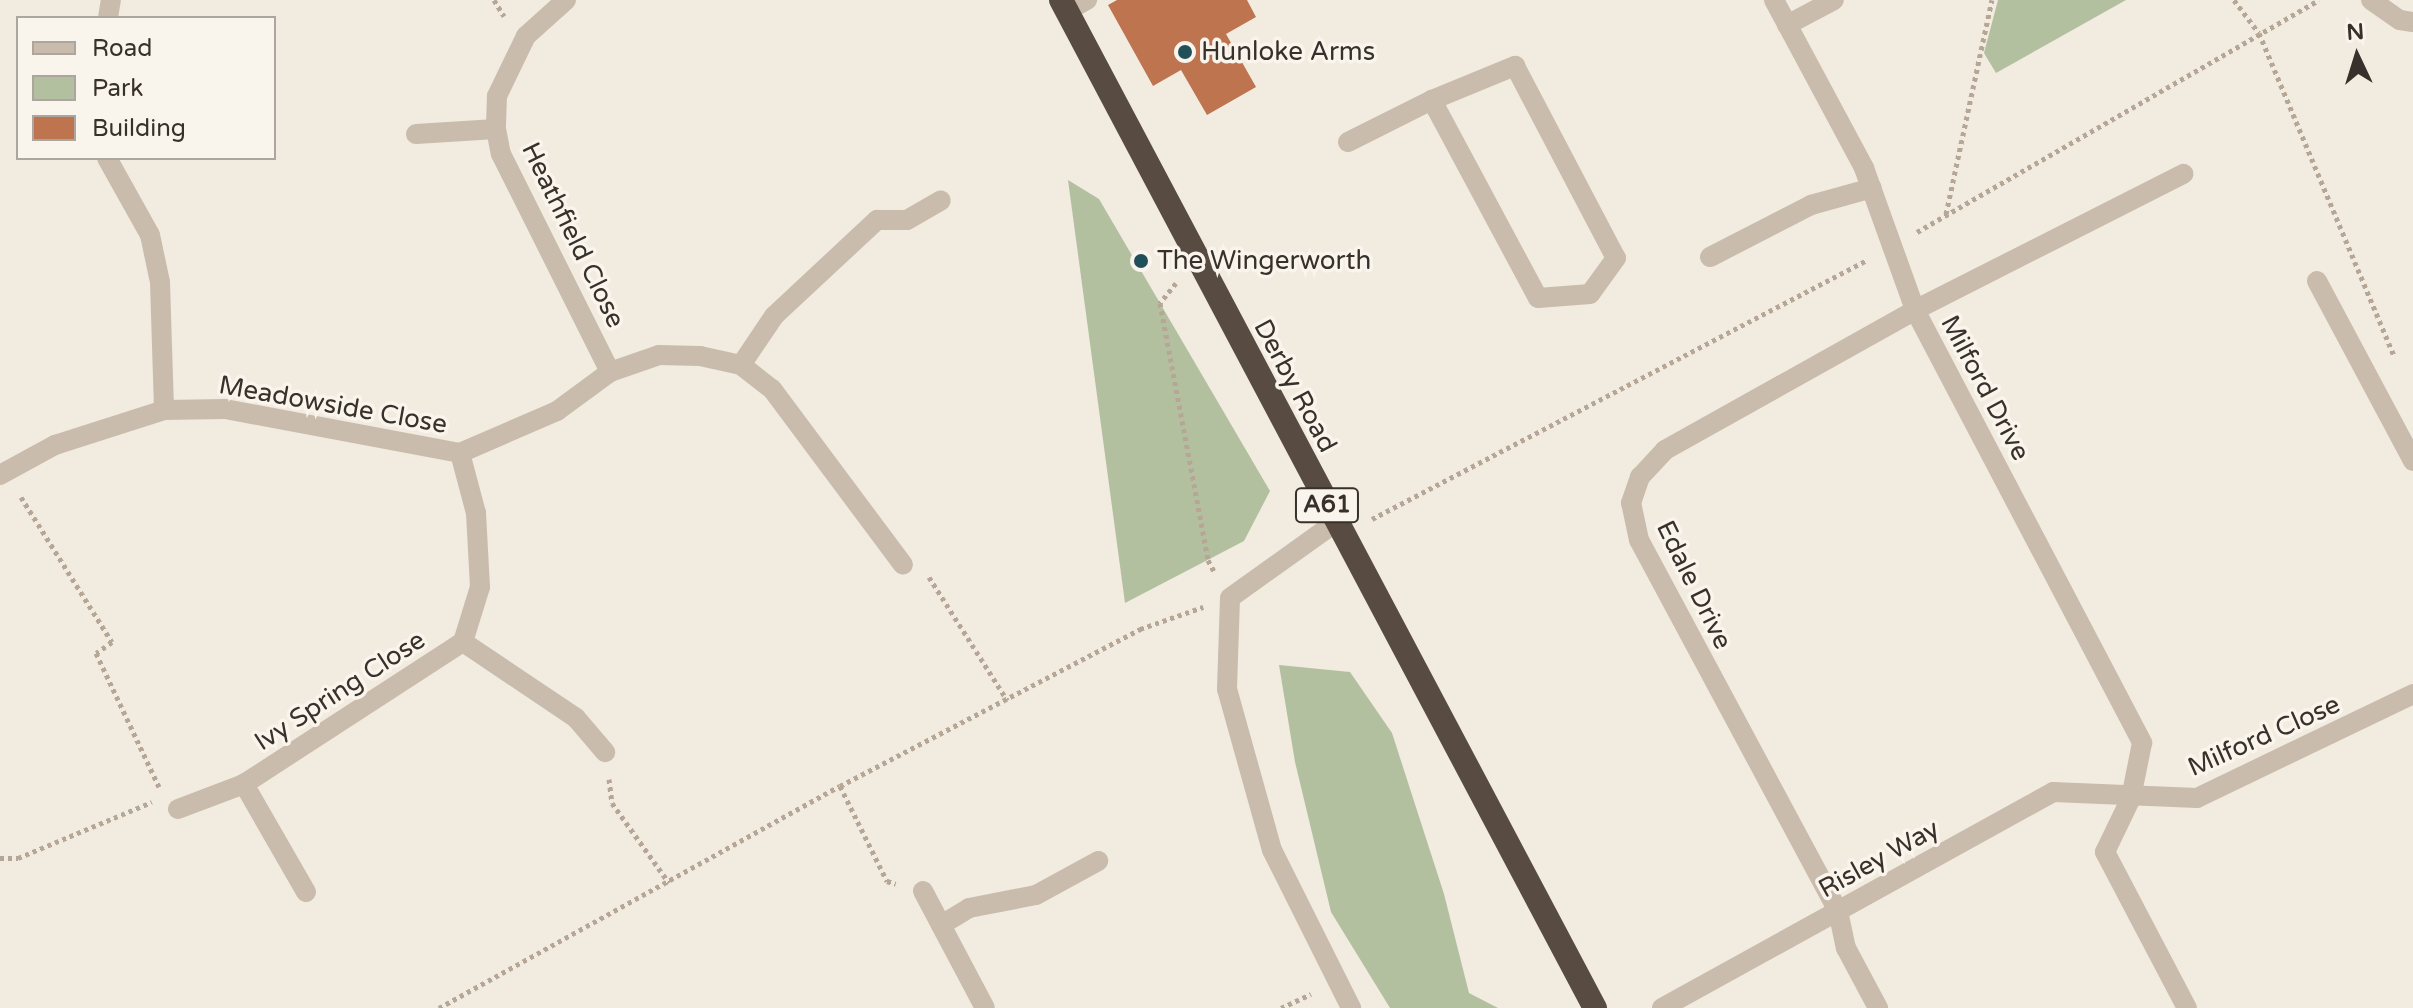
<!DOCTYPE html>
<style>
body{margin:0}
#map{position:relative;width:2413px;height:1008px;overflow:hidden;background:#f2ebe0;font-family:"Varela Round",sans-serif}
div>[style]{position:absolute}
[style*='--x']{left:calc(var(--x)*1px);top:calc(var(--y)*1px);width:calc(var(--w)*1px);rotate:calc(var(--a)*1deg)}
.green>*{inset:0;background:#b3c0a0}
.building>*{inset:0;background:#bf7450}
.path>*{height:5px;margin-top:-2.5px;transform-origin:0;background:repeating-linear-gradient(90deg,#b5a696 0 4px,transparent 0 8px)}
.lane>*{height:20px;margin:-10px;padding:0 10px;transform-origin:10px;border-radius:10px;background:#cabcac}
.street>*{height:20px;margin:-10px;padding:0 10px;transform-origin:10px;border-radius:10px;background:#cabcac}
.highway>*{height:24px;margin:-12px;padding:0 12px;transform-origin:12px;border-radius:12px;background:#584b42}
.dots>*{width:22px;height:22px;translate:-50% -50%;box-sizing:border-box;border:4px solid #f9f4ec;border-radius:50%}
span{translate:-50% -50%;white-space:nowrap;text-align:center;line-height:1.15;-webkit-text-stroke:7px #f9f4ec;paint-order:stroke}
.shield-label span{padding:2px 6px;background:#f9f4ec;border:2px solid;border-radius:6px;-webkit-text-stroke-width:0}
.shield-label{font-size:24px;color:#38302a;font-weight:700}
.poi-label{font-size:26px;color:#38302a}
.left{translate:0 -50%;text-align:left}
.street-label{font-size:26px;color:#38302a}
.legend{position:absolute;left:16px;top:16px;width:260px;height:144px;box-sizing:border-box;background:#f9f4ec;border:2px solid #aca69e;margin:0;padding:10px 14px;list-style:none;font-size:24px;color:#38302a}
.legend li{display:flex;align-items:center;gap:16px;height:40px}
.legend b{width:40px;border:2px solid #aca69e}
.north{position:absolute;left:2317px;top:16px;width:80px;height:80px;-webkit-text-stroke:6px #f9f4ec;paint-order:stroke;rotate:356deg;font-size:22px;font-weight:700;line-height:32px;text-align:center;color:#38302a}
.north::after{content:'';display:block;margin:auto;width:28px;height:36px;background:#38302a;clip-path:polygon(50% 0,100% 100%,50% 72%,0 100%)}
</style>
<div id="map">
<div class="green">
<i style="clip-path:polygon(1998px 0,2126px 0,1996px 73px,1984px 53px)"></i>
<i style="clip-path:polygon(1068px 180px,1099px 199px,1270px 491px,1244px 541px,1125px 603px)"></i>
<i style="clip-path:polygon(1279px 665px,1350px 672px,1392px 733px,1444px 894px,1469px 993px,1498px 1008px,1390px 1008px,1331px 912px,1295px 762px)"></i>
</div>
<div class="building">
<i style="clip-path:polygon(1117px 0,1247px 0,1256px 17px,1226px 34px,1256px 87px,1207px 115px,1181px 70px,1153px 86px,1108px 5px)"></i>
</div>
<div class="path">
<i style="--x:494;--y:0;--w:19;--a:58"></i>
<i style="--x:2234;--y:0;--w:41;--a:52.9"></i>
<i style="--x:2259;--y:33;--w:349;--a:67.3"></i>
<i style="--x:1946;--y:214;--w:219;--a:-77.9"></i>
<i style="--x:1917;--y:232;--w:464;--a:-30"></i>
<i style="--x:1176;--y:283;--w:26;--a:129"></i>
<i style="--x:1160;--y:303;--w:261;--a:79.4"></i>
<i style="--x:1208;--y:560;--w:15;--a:62"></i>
<i style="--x:21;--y:497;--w:171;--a:57.9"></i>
<i style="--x:112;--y:642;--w:19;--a:145"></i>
<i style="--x:96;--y:653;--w:148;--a:64.8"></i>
<i style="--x:1372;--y:519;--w:559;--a:-27.62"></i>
<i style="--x:929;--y:577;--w:146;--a:57.6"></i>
<i style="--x:609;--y:779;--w:24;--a:83"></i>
<i style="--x:612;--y:803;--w:98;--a:54.5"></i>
<i style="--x:840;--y:786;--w:106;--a:63.7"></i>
<i style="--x:887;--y:881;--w:9;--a:18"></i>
<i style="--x:0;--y:858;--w:18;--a:0"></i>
<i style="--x:18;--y:858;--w:145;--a:-22.7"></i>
<i style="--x:439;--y:1008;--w:458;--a:-29"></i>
<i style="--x:840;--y:786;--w:339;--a:-27.6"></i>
<i style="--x:1140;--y:629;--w:67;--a:-19.2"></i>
<i style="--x:1281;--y:1008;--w:33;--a:-25"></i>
</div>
<div class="lane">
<i style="--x:1067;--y:11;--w:23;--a:-29"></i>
<i style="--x:1787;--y:25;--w:53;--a:-28"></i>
<i style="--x:416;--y:134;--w:80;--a:-3.6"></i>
<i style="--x:1348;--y:142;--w:94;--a:-26.6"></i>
<i style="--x:1432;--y:100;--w:90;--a:-22.3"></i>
<i style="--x:1515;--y:66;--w:217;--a:62.3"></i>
<i style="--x:1616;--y:258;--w:44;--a:125.8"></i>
<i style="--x:1590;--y:294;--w:52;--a:175.6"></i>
<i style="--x:1538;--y:298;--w:225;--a:-118.2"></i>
<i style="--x:877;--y:220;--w:30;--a:0"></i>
<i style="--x:907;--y:220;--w:39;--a:-30"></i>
<i style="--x:1710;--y:257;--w:114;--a:-27.2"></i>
<i style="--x:1811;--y:205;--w:63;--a:-15.6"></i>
<i style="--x:1915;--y:310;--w:301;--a:-26.9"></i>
<i style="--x:1336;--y:522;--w:130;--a:144.4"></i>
<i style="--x:1230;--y:598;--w:91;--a:91.9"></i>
<i style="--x:1227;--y:689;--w:167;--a:74.4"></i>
<i style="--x:1272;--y:850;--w:177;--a:63.4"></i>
<i style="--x:1838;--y:911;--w:38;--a:78"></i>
<i style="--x:1846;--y:948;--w:68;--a:61.9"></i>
<i style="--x:941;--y:925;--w:33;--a:-31"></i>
<i style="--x:969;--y:908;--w:68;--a:-11"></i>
<i style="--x:1036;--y:895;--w:71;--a:-28.7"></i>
</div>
<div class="street">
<i style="--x:566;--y:0;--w:54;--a:138"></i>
<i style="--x:526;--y:36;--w:67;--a:115.8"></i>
<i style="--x:497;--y:96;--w:33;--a:92"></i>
<i style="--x:496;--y:129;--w:25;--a:79"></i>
<i style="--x:501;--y:154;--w:244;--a:63.4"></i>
<i style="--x:1774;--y:0;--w:191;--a:61.8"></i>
<i style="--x:1864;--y:168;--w:151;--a:70.2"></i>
<i style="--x:1915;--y:310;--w:489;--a:62.3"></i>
<i style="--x:2142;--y:743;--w:56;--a:101.3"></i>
<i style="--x:2131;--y:798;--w:60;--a:115.7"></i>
<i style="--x:2105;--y:852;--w:176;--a:62.3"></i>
<i style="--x:2371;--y:0;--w:35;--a:35"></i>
<i style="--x:2400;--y:20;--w:13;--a:9"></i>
<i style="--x:108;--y:18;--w:18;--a:-81"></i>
<i style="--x:107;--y:158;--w:88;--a:60.8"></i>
<i style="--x:150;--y:235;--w:48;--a:78"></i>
<i style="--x:160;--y:282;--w:128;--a:88.2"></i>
<i style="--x:2317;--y:281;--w:204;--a:61.9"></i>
<i style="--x:741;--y:365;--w:59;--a:-56"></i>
<i style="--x:774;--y:316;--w:141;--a:-43"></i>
<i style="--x:460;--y:453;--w:62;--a:75.1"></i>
<i style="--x:476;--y:513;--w:74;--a:86.9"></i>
<i style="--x:480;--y:587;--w:58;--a:107.2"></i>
<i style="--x:0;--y:475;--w:63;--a:-28.6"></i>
<i style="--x:55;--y:445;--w:114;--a:-17.8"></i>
<i style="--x:164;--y:410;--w:61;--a:-0.9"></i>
<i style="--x:225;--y:409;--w:239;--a:10.6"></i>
<i style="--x:460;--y:453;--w:106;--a:-23.4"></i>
<i style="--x:557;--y:411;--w:66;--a:-36.3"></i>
<i style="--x:610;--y:372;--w:52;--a:-19.1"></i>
<i style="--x:659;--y:355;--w:41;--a:1.4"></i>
<i style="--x:700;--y:356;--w:42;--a:12.4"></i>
<i style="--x:741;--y:365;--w:39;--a:38"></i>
<i style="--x:772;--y:389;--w:219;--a:53.3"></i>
<i style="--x:178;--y:809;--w:71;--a:-20.7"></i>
<i style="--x:923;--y:891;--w:132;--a:62.1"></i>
<i style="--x:306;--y:892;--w:125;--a:-119.9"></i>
<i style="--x:244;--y:784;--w:261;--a:-33"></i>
<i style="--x:463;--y:642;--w:136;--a:33.9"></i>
<i style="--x:576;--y:718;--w:45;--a:49.5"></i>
<i style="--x:1838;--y:911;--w:421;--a:-118.2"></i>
<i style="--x:1639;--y:540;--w:38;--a:-102"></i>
<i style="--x:1631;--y:503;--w:28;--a:-71"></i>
<i style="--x:1640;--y:477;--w:37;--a:-47"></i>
<i style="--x:1665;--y:450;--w:287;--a:-29.2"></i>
<i style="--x:1662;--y:1008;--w:447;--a:-28.9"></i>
<i style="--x:2053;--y:792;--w:144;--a:2.4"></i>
<i style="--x:2197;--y:798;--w:240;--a:-25.7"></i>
</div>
<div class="highway">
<i style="--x:1061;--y:0;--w:1141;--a:62.09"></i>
</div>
<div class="dots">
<i style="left:1185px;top:52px;background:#225058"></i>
<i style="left:1141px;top:261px;background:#225058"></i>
</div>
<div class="shield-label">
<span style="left:1327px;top:505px">A61</span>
</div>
<div class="poi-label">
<span class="left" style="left:1201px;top:52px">Hunloke Arms</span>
<span class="left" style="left:1157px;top:261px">The Wingerworth</span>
</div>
<div class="street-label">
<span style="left:573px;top:235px;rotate:64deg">Heathfield Close</span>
<span style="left:1295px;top:386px;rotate:62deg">Derby Road</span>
<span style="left:1985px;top:388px;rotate:62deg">Milford Drive</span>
<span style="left:333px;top:405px;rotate:10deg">Meadowside Close</span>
<span style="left:1694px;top:585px;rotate:64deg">Edale Drive</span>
<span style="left:340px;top:691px;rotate:-33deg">Ivy Spring Close</span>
<span style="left:2264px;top:736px;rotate:-24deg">Milford Close</span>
<span style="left:1879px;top:859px;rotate:-29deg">Risley Way</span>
</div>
<ul class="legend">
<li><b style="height:10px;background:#cabcac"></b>Road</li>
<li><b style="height:22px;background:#b3c0a0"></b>Park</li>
<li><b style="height:22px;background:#bf7450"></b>Building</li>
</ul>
<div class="north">N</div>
</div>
